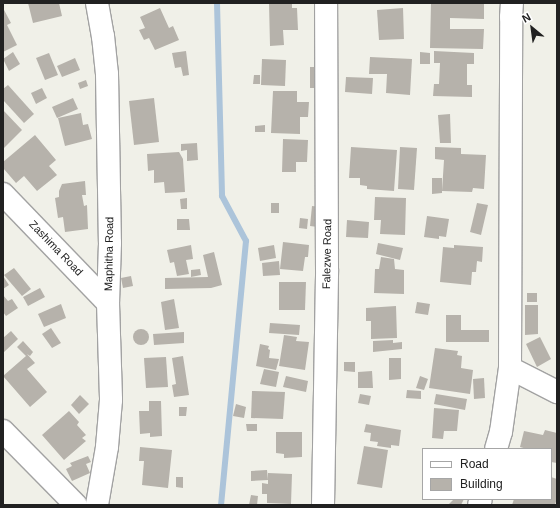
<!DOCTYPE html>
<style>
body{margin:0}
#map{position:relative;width:560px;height:508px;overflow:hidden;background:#f0f0e8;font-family:Helvetica,sans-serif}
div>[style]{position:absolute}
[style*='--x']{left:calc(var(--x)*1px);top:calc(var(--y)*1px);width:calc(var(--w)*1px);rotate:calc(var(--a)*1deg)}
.stream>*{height:6px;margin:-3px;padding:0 3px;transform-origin:3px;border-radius:3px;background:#acc4da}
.building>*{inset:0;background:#b6b2ab}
.round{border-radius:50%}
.roads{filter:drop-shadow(1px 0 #a2a2a2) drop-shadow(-1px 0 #a2a2a2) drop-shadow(0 1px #a2a2a2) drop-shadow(0 -1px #a2a2a2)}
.minor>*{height:22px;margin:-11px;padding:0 11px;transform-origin:11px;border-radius:11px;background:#fff}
span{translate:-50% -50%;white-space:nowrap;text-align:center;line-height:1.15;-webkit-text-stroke:4px #fff;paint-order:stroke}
.street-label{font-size:11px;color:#212121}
.frame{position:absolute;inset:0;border:4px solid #212121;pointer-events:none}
.legend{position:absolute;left:422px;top:448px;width:130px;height:52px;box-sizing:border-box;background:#fff;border:1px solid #a6a6a6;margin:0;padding:5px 7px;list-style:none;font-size:12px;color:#212121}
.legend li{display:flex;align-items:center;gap:8px;height:20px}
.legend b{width:20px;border:1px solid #a6a6a6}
.north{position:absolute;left:512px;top:8px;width:40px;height:40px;-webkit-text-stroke:3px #fff;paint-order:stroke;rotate:331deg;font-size:11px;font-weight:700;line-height:16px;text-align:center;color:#212121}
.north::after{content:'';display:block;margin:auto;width:14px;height:18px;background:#212121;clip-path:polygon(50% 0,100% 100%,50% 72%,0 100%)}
</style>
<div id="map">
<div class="stream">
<i style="--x:217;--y:3;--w:193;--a:88.5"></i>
<i style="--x:222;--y:196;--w:51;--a:61.9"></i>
<i style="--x:246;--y:241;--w:265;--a:95.4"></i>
</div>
<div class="building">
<i style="clip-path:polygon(28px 3px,59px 3px,62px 16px,33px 23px)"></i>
<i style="clip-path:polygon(269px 3px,292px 3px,292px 8px,297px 8px,298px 30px,283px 30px,284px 45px,270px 46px)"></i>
<i style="clip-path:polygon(431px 3px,484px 3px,484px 19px,450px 18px,450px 29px,484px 29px,483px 49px,430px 48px)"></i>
<i style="clip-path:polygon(3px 8px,11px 23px,7px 25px,17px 45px,3px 52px)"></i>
<i style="clip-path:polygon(160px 8px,169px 28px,173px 26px,179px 40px,155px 50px,149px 38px,144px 40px,139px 30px,145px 28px,140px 17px)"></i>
<i style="clip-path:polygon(403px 8px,404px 39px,379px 40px,377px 10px)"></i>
<i style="clip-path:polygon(186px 51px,189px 75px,183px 76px,181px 67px,175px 68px,172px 53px)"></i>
<i style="clip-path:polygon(434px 51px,474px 53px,474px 64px,467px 64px,467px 85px,472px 85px,472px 97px,433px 96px,434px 84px,439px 84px,440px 63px,434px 63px)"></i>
<i style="clip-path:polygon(13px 52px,20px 64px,9px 71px,3px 59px)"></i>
<i style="clip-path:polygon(420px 52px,430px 53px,430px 64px,420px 64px)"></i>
<i style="clip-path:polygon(49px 53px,58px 75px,45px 80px,36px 58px)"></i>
<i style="clip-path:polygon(370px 57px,412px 59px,410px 95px,386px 93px,387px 74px,369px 74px)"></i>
<i style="clip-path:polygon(75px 58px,80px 70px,62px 77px,57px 66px)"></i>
<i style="clip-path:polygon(262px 59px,286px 60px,285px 86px,261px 85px)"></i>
<i style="clip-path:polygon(310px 67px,322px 67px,318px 88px,310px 88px)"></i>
<i style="clip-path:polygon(254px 75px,260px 75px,260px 84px,253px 84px)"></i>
<i style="clip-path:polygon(346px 77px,373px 78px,372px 94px,345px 92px)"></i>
<i style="clip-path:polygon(86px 80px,88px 86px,80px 89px,78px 83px)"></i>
<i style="clip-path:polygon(8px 85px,34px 114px,24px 123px,3px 100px,3px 89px)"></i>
<i style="clip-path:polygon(42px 88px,47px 98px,36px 104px,31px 93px)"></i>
<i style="clip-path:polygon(273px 91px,297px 91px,297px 102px,309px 102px,308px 117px,300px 117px,300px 134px,271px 133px)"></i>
<i style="clip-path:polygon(73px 98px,78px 109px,57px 118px,52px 107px)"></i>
<i style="clip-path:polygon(154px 98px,159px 142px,134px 145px,129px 101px)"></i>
<i style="clip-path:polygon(3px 110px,22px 130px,3px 149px)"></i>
<i style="clip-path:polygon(81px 113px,83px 125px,88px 124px,92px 139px,65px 146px,58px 118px)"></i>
<i style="clip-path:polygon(450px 114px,451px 143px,440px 143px,438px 115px)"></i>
<i style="clip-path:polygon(265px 125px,265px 132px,255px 132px,255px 126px)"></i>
<i style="clip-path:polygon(35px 135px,56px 160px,49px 166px,57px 175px,37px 191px,24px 176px,16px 183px,3px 168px,3px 162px)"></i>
<i style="clip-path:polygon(283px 139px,308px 140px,307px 162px,296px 162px,296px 172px,282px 172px)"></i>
<i style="clip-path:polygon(197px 143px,198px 160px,187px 161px,187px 150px,181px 151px,181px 144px)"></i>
<i style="clip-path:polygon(351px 147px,397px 150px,394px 191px,367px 189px,367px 186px,360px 185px,360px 178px,349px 178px)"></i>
<i style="clip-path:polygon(400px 147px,417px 148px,414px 190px,398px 189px)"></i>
<i style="clip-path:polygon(435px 147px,461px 148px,461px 154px,486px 155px,484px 189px,473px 188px,472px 192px,442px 191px,444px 160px,435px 159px)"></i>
<i style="clip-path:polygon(179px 152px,183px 159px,185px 192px,165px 193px,164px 182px,154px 183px,154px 170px,148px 171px,147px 154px)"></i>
<i style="clip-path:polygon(432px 178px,442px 178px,442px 193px,432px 194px)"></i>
<i style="clip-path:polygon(85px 181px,86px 195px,82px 195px,84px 206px,87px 205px,88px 229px,65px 232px,63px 217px,58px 218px,55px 198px,59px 197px,59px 191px,62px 184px)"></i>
<i style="clip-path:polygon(375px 197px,406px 198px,405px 235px,380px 234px,381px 220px,374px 220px)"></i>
<i style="clip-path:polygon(187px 198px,187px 209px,181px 209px,180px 199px)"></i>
<i style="clip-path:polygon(271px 203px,279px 203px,279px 213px,271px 213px)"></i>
<i style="clip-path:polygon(477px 203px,488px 205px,481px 235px,470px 232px)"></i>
<i style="clip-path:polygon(312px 206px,321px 207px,318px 227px,310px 226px)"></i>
<i style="clip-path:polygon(427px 216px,449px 219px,446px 237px,439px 236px,439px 239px,424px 237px)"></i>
<i style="clip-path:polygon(300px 218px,308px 219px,307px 229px,299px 228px)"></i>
<i style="clip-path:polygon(177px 219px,189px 219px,190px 230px,177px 230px)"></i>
<i style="clip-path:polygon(347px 220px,369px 222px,368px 238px,346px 237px)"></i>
<i style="clip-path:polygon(283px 242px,309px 245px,308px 257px,305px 257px,303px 271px,280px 269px)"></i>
<i style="clip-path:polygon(378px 243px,403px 248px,400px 260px,376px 254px)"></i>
<i style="clip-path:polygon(191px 245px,193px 259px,186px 260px,189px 274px,177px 276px,174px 262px,170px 263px,167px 250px)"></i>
<i style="clip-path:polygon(274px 245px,276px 258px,260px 261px,258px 248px)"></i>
<i style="clip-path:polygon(454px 245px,483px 247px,482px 262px,477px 261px,476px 272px,472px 272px,471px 285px,440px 282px,443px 247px,454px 248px)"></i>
<i style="clip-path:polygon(214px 252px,222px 285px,211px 288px,165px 289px,165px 278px,208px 277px,203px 255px)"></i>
<i style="clip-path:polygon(381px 257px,394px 259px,395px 269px,404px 270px,404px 294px,374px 293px,375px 269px,379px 269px)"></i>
<i style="clip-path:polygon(279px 261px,280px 275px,263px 276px,262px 263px)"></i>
<i style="clip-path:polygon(14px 268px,31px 289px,22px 296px,4px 275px)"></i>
<i style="clip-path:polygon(200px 269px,201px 275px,191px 277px,191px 270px)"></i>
<i style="clip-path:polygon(3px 276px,9px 285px,3px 289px)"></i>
<i style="clip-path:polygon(131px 276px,133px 286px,123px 288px,121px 278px)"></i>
<i style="clip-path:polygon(279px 282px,306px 282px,305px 310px,279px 310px)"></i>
<i style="clip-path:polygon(40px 288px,45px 297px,28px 306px,23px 297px)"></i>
<i style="clip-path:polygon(527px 293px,537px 293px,537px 302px,527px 302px)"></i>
<i style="clip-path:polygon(3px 295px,8px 301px,12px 299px,18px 308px,6px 316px,3px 312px)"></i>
<i style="clip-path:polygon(174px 299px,179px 328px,165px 330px,161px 302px)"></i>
<i style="clip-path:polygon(417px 302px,430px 304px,428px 315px,415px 313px)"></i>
<i style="clip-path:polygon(61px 304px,66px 318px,44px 327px,38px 314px)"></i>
<i style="clip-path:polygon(525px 305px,538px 305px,538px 334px,525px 335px)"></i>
<i style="clip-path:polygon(396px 306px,397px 338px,371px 339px,371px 321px,366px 321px,366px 308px)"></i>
<i style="clip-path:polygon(446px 315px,461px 315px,461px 330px,489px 330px,489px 342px,446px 342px)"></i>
<i style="clip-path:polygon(270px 323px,300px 325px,299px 335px,269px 333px)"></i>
<i style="clip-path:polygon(51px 328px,61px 343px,52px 348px,42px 334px)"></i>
<i class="round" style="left:133px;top:329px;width:16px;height:16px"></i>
<i style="clip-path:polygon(11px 331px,18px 339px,3px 353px,3px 338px)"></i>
<i style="clip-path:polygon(184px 332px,184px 343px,154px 345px,153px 334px)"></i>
<i style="clip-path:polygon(284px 335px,297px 337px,296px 341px,309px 342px,305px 370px,279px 366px)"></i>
<i style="clip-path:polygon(540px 337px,551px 359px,537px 367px,526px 344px)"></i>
<i style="clip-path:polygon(393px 340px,393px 343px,402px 342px,402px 349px,373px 352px,373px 341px)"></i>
<i style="clip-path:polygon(23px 341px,33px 352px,30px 356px,27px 354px,35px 363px,27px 369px,47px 392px,30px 407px,3px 376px,26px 356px,17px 347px)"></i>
<i style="clip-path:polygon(260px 344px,269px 346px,268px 349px,270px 350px,269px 358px,279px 359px,276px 370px,256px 366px)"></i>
<i style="clip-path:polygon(435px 348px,458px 351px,457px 355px,462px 356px,461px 368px,473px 370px,470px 394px,429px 388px)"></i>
<i style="clip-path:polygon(183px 356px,189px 395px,174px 397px,172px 385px,176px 384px,172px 358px)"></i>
<i style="clip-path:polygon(166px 357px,168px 387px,146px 388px,144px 358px)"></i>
<i style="clip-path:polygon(389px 358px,401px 358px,401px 379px,389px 380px)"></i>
<i style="clip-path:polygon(344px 362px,355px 362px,355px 372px,344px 371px)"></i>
<i style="clip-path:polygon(264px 369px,279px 372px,276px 387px,260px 384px)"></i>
<i style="clip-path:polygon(372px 371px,373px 388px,358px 388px,358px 372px)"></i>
<i style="clip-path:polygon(286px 376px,308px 381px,306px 392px,283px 387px)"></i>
<i style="clip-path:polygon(420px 376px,428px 379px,424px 390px,416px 388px)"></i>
<i style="clip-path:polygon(484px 378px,485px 398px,474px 399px,473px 379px)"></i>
<i style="clip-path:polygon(407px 390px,421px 391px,421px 399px,406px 398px)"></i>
<i style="clip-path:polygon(252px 391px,285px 392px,283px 419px,251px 418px)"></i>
<i style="clip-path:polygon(360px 394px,371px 396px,369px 405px,358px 403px)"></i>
<i style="clip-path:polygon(436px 394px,467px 399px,465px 410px,434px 404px)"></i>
<i style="clip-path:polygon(80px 395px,89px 404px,79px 414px,71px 405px)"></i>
<i style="clip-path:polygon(149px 401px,161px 401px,162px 436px,150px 437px,150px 433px,140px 434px,139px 411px,149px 411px)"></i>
<i style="clip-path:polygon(236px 404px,246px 407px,244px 418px,233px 416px)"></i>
<i style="clip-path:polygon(179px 407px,187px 407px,186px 416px,179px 416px)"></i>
<i style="clip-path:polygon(434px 408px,459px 410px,457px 431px,444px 431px,443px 439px,432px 438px)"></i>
<i style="clip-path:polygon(69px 411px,79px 422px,77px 425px,86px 435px,82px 438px,86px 441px,64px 460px,42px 435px)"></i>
<i style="clip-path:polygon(246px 424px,257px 424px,257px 431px,247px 431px)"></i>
<i style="clip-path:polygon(366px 424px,401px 430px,399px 446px,391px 445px,391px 448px,377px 446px,378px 442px,370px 441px,371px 433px,364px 432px)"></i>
<i style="clip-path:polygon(545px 430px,557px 433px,557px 463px,551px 462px,551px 449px,527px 449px,520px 447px,524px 431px,543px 435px)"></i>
<i style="clip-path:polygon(276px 432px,302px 432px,302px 457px,284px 458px,284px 454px,276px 453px)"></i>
<i style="clip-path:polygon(364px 446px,388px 450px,382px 488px,357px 484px)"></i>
<i style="clip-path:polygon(140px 447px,172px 450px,168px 488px,142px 485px,144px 461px,139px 461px)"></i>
<i style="clip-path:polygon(88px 456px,91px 462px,86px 464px,90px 473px,72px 481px,66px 469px,72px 466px,70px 463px)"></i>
<i style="clip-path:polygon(267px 470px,268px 480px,268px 473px,292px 474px,291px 504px,267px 503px,267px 494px,262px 494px,262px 483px,268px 484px,268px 480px,251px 481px,251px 471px)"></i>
<i style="clip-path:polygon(176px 477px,183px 477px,183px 488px,176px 487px)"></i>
<i style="clip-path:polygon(551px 477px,557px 479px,557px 498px,555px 505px,512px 505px,514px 499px,551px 499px)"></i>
<i style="clip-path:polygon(251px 495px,258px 496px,257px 505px,249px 505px)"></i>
<i style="clip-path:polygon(454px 499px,464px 499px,461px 505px,448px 505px)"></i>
</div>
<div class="roads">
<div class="minor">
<i style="--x:97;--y:3;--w:34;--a:80"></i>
<i style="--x:103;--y:36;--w:38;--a:84"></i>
<i style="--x:107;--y:74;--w:169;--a:89"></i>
<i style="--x:110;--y:243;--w:60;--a:91.9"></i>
<i style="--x:108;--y:303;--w:97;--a:88.2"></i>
<i style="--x:111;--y:400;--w:47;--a:94.9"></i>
<i style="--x:107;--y:447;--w:59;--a:99.8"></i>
<i style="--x:3;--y:194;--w:151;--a:46.1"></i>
<i style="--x:510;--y:368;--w:53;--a:27.1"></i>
<i style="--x:3;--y:431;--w:104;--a:45.4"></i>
<i style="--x:496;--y:449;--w:18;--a:-74"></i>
<i style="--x:501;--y:432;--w:65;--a:-82"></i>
<i style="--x:510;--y:368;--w:351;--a:-89.8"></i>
<i style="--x:511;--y:17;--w:14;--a:-86"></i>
<i style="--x:323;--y:505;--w:236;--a:-89"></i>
<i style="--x:327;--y:269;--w:266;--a:-90.2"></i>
<i style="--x:479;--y:505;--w:6;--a:-72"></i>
</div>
</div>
<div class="street-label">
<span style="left:56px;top:248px;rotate:46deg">Zashima Road</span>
<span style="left:109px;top:254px;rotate:-89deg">Maphitha Road</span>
<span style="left:327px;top:254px;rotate:-89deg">Falezwe Road</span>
</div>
<div class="frame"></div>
<ul class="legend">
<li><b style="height:5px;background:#fff"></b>Road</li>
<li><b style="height:11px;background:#b6b2ab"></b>Building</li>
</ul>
<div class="north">N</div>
</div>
